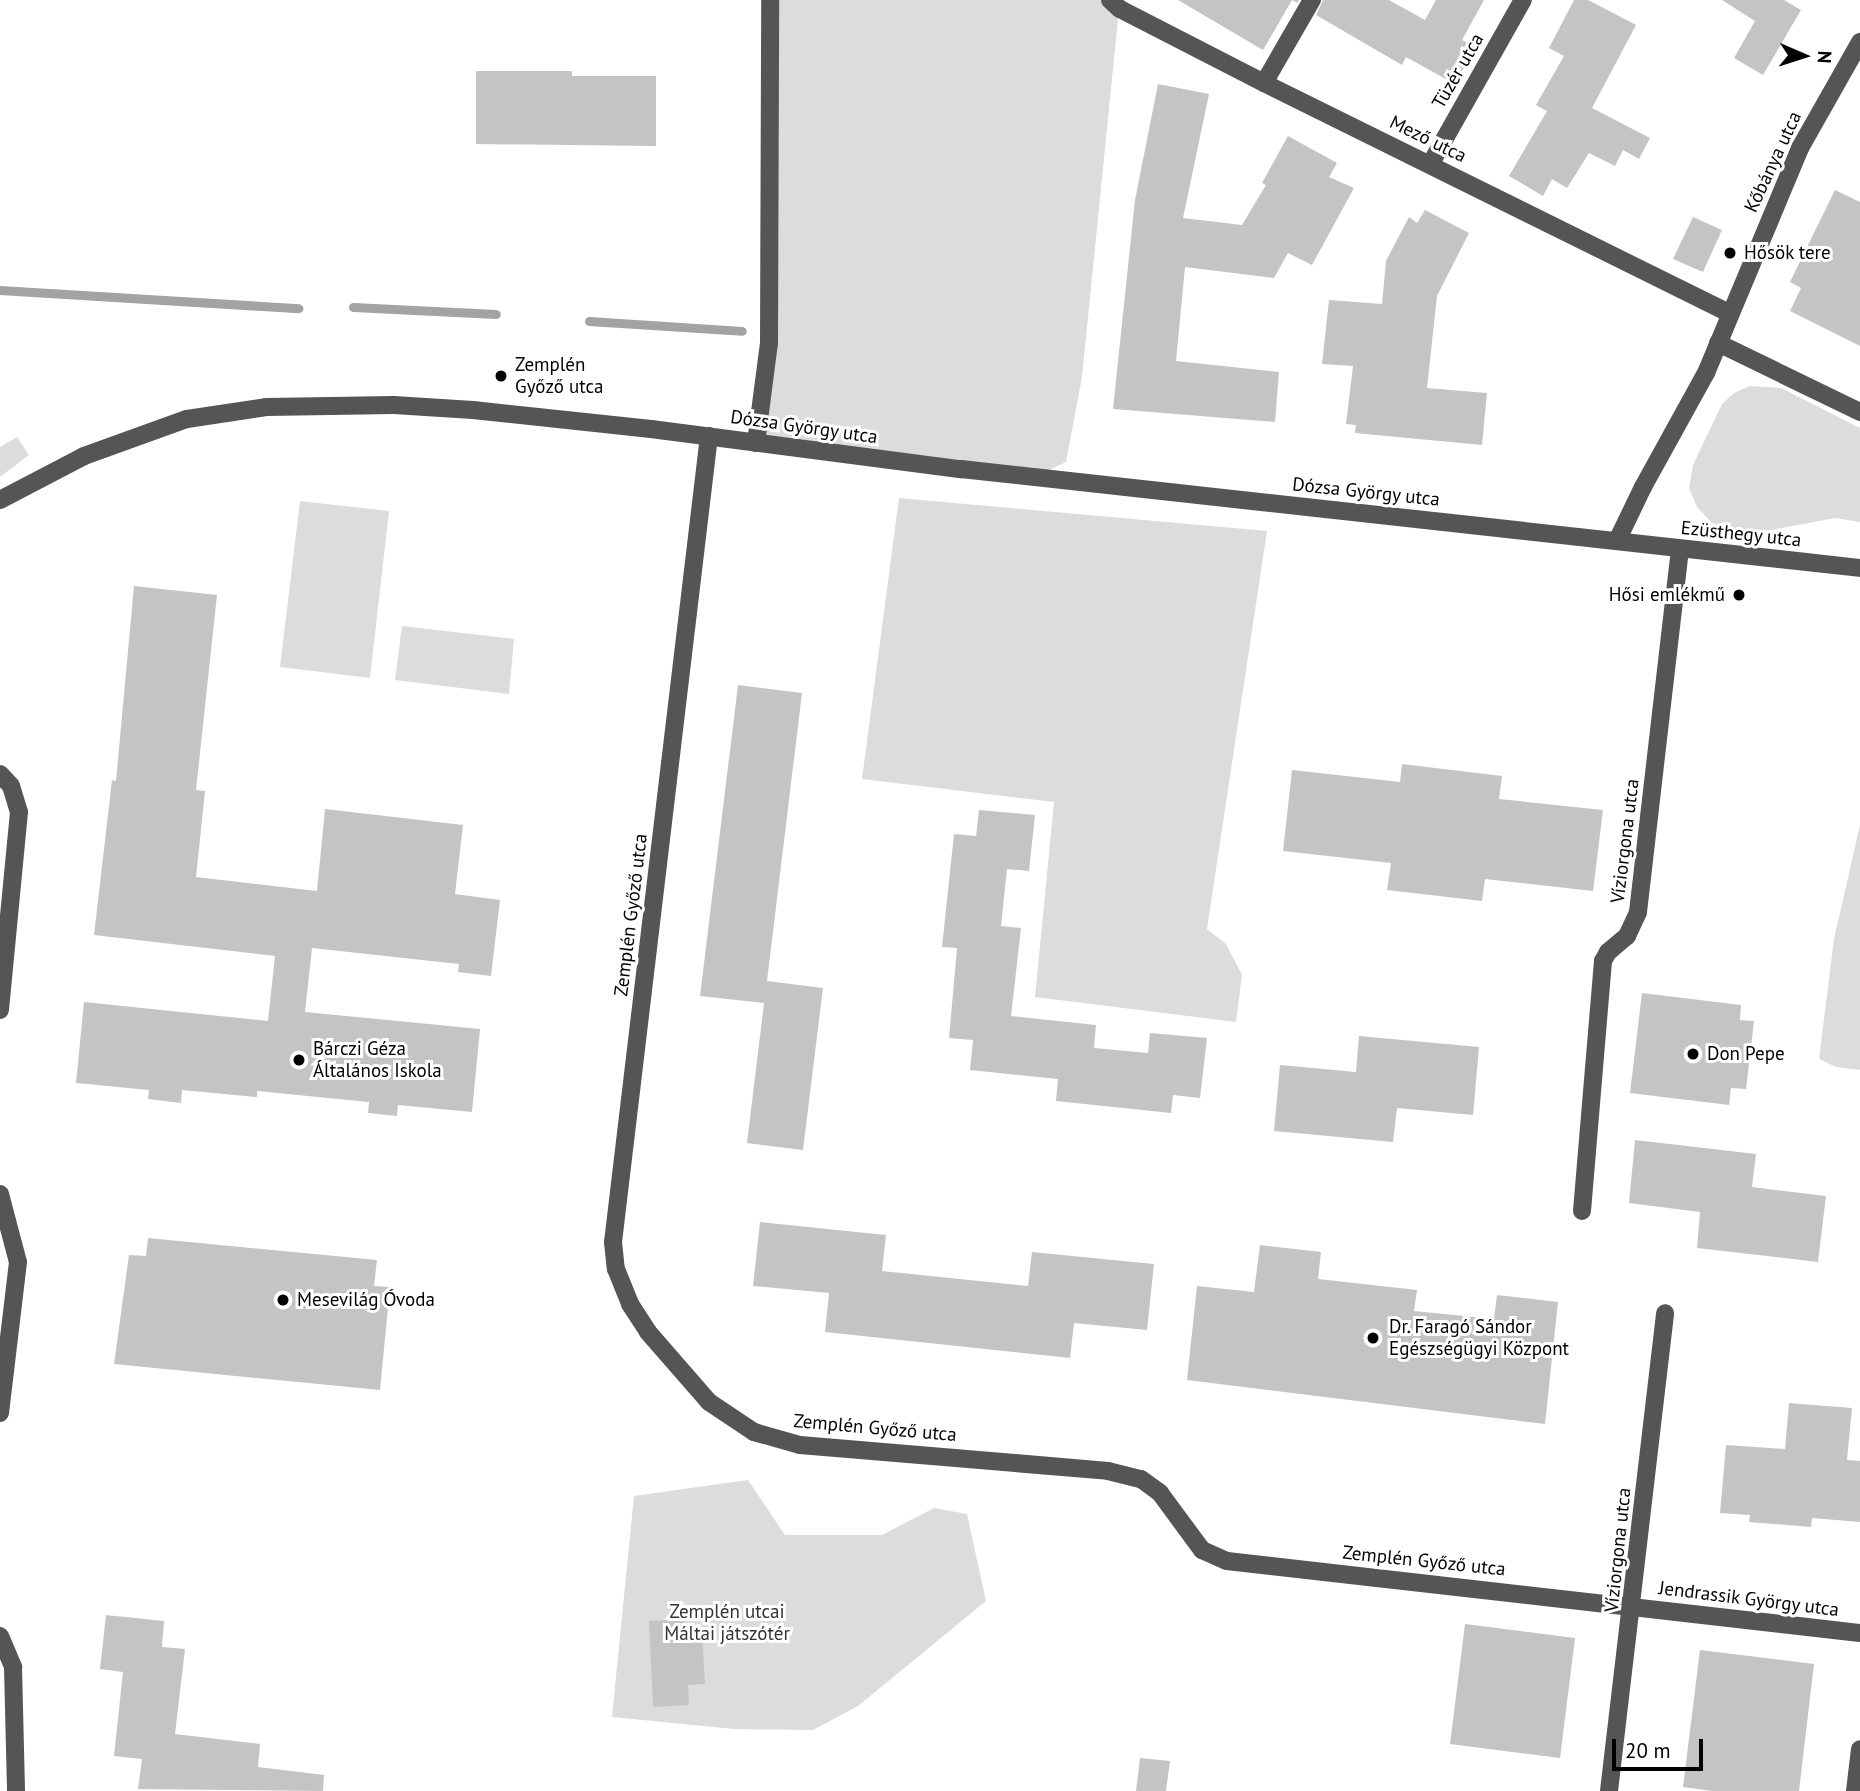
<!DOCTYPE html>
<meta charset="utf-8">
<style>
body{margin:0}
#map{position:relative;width:1860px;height:1791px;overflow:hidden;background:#fff;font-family:"PT Sans",sans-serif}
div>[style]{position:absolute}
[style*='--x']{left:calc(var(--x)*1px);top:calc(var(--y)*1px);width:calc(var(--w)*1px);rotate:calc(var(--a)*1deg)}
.green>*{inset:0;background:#dcdcdc}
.stream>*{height:9px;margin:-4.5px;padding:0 4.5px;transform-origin:4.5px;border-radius:4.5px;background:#a3a3a3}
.building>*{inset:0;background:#c4c4c4}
.minor>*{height:18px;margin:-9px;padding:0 9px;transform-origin:9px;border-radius:9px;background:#555}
.dots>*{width:19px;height:19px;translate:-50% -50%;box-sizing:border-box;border:4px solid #fff;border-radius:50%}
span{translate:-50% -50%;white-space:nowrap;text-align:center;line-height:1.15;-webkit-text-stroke:6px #fff;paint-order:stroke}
.street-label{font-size:19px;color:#000}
.poi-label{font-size:19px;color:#000}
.left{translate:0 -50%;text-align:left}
.right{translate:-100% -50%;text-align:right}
.park-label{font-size:19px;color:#333}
.north{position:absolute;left:1769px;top:21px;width:70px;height:70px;-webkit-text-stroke:5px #fff;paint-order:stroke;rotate:93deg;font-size:19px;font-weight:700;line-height:28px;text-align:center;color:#000}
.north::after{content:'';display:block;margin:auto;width:24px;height:32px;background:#000;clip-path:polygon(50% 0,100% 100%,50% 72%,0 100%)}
.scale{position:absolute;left:1612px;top:1739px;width:91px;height:32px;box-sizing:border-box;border:4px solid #000;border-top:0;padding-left:9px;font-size:21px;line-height:24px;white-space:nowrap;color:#000;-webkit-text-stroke:5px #fff;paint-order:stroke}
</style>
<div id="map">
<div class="green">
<i style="clip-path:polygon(771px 0,1109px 0,1119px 9px,1082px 377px,1066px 462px,1034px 477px,757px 442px,769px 343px)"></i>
<i style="clip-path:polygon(1750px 386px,1781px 388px,1860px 428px,1860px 522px,1835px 518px,1761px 532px,1725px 531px,1711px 522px,1697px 507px,1689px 488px,1693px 465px,1722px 404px,1734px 393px)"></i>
<i style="clip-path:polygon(17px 437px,29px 455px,0 477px,0 447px)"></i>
<i style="clip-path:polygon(899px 498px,1267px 531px,1207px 929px,1226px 944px,1242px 975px,1236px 1022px,1035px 997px,1054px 802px,862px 779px)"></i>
<i style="clip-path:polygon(300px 501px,389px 511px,370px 678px,280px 667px)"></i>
<i style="clip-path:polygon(402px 626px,514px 639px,509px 694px,395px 680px)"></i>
<i style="clip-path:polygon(1860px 825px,1860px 1070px,1836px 1067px,1819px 1059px,1834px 939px)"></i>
<i style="clip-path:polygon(748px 1480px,785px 1535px,882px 1535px,934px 1508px,967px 1514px,986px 1601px,858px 1706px,813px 1730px,734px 1729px,612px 1717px,634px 1496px)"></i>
</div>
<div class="stream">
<i style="--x:0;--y:290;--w:299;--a:3.5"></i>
<i style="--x:353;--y:307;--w:143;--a:2.8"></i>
<i style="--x:589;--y:321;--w:153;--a:3.7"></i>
</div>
<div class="building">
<i style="clip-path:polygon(1178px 0,1299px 0,1297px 3px,1292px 0,1263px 50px)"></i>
<i style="clip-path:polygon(1323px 0,1389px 0,1425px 20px,1436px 0,1484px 0,1462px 40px,1475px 47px,1455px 84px,1406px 57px,1402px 65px,1316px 15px)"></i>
<i style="clip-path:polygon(1574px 0,1588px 0,1636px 25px,1592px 108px,1650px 138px,1639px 159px,1623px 150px,1615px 166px,1589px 153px,1567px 188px,1552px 179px,1543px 196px,1509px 176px,1547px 111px,1536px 105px,1564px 56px,1549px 48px)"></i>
<i style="clip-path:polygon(1722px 0,1784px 0,1801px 10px,1763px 75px,1734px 58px,1755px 21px)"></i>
<i style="clip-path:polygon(476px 71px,572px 71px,572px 76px,656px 76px,656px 146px,476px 144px)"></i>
<i style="clip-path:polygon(1158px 84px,1209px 94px,1183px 218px,1242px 225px,1266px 185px,1262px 183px,1288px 136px,1337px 163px,1329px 177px,1354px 188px,1312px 265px,1288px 253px,1274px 278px,1185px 267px,1176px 361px,1279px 372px,1275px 422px,1113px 409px,1135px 200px)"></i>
<i style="clip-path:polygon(1835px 190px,1860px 202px,1860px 346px,1790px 311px,1801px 288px,1790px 282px)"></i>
<i style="clip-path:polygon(1425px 210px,1469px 233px,1437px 296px,1427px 388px,1487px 393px,1482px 445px,1355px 433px,1356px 425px,1346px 424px,1353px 366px,1322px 364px,1329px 300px,1382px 304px,1386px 261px,1409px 217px,1417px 223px)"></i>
<i style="clip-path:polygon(1693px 217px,1722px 230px,1703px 272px,1673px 259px)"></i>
<i style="clip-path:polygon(134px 586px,217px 595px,196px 790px,205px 791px,196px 877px,317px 891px,325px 809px,463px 825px,455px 894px,500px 900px,491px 976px,458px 972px,459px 964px,312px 948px,305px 1012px,480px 1029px,472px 1112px,398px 1105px,397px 1116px,368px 1113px,369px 1102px,257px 1091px,257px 1097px,182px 1090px,181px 1103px,148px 1099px,149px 1090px,76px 1083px,84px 1002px,268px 1021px,275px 956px,94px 935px,112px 780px,116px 781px)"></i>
<i style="clip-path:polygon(738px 685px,802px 693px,767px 981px,823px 988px,803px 1150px,747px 1143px,764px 1003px,700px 996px)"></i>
<i style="clip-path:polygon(1402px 764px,1502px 776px,1499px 799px,1603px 810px,1593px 891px,1485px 879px,1482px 901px,1387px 890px,1391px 863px,1283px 851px,1292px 770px,1400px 782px)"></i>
<i style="clip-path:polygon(979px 810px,1035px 815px,1029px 871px,1007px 869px,1001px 926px,1021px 928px,1011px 1016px,1096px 1025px,1094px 1048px,1148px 1053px,1150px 1033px,1207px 1038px,1200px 1098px,1173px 1095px,1171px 1113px,1056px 1101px,1058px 1079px,970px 1070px,973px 1040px,949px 1038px,957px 948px,942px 947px,954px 834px,976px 836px)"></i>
<i style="clip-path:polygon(1642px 993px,1741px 1005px,1740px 1020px,1754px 1021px,1746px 1089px,1731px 1088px,1729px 1105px,1630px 1093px)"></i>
<i style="clip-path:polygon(1359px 1036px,1479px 1047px,1473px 1115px,1397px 1108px,1393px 1142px,1274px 1131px,1280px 1065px,1356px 1072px)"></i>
<i style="clip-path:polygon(1635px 1140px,1756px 1154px,1752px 1187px,1826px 1196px,1818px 1262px,1697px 1248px,1700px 1212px,1629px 1203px)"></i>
<i style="clip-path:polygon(760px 1222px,886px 1235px,882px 1271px,1028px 1286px,1032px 1252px,1154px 1264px,1147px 1330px,1074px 1323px,1070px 1358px,825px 1332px,829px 1293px,753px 1286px)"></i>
<i style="clip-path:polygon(148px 1238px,377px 1260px,374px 1286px,390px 1287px,380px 1390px,114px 1364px,129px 1255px,146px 1256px)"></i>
<i style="clip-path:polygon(1260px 1245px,1321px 1252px,1318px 1279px,1417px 1290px,1414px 1311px,1494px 1319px,1497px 1295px,1558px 1302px,1545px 1424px,1187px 1380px,1197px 1286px,1254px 1292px)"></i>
<i style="clip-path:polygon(1789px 1403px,1852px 1408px,1847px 1460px,1860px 1461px,1860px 1522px,1812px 1518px,1811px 1527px,1749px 1522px,1750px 1515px,1720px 1513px,1726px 1445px,1785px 1449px)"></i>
<i style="clip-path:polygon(106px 1615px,164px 1621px,162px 1647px,185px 1649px,175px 1734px,260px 1744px,258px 1767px,324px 1775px,323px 1791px,138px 1789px,142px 1759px,114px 1756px,123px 1672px,100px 1669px)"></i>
<i style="clip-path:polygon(683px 1619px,684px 1637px,702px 1636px,705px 1684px,688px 1685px,689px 1705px,653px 1707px,649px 1621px)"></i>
<i style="clip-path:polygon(1465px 1624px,1575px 1638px,1560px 1758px,1450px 1744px)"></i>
<i style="clip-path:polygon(1700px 1650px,1814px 1664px,1799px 1791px,1712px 1791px,1683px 1787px)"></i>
<i style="clip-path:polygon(1140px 1758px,1170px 1761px,1166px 1791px,1136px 1791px)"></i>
</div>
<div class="minor">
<i style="--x:1110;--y:0;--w:13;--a:42"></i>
<i style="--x:1120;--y:9;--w:162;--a:27.2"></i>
<i style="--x:1264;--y:83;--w:519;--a:26.32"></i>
<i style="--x:1264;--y:83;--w:96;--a:-60"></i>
<i style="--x:1431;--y:163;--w:187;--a:-60.6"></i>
<i style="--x:1718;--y:343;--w:158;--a:25.9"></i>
<i style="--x:709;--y:436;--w:812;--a:96.79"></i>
<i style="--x:613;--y:1242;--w:27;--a:84"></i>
<i style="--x:616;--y:1269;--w:38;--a:68"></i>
<i style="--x:630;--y:1304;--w:33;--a:57"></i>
<i style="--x:648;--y:1332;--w:93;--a:48.9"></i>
<i style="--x:709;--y:1402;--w:54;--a:33.7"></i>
<i style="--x:754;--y:1432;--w:48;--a:15.8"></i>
<i style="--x:800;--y:1445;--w:309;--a:4.8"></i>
<i style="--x:1108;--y:1471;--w:34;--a:14"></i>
<i style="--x:1141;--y:1479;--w:24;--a:36"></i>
<i style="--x:1160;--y:1493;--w:71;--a:53.6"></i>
<i style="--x:1202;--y:1550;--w:27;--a:24"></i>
<i style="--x:1227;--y:1561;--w:637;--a:6.49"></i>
<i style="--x:756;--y:443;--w:101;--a:-82.6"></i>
<i style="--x:769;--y:343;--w:343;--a:-89.8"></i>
<i style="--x:0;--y:500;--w:95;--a:-27.6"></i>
<i style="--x:84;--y:456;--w:109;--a:-19.8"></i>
<i style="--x:187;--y:419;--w:80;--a:-8.6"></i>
<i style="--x:266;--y:407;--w:128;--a:-0.9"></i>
<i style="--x:394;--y:405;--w:79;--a:3.6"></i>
<i style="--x:473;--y:410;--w:179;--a:6.1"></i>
<i style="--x:651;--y:429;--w:313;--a:7.4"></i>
<i style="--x:961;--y:469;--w:904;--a:6.28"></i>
<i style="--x:1617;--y:541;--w:60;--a:-64.3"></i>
<i style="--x:1643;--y:487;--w:130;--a:-61.1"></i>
<i style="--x:1706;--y:373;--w:244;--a:-67.3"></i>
<i style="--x:1800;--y:148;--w:122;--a:-60.5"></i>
<i style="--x:0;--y:774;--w:16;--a:47"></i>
<i style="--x:11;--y:786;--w:27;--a:73"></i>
<i style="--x:19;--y:812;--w:199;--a:95.5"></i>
<i style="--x:0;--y:1194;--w:70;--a:75.2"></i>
<i style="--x:18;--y:1262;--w:152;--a:96.8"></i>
<i style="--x:1582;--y:1211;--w:251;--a:-85.2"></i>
<i style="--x:1603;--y:961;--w:10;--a:-61"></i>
<i style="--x:1608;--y:952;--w:25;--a:-40"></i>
<i style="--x:1627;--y:936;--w:26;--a:-65"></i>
<i style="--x:1638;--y:912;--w:365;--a:-83.4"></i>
<i style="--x:0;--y:1636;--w:34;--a:67"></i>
<i style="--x:13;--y:1667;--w:124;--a:88.6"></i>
<i style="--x:1609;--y:1791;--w:481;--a:-83.3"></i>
<i style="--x:1855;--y:1791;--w:42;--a:-83.2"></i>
</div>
<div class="dots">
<i style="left:1730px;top:253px;background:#000"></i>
<i style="left:501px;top:376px;background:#000"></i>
<i style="left:1739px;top:595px;background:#000"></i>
<i style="left:1693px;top:1054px;background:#000"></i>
<i style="left:299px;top:1060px;background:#000"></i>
<i style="left:283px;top:1300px;background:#000"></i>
<i style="left:1373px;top:1338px;background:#000"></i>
</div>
<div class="street-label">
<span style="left:1458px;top:71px;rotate:-60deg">Tüzér utca</span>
<span style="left:1428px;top:139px;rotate:26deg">Mező utca</span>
<span style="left:1773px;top:162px;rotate:-65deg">Kőbánya utca</span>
<span style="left:804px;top:427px;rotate:8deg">Dózsa György utca</span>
<span style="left:1366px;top:492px;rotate:6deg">Dózsa György utca</span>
<span style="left:1741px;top:534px;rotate:6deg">Ezüsthegy utca</span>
<span style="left:1625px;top:841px;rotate:-83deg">Víziorgona utca</span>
<span style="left:631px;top:915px;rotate:-83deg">Zemplén Győző utca</span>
<span style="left:875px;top:1428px;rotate:5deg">Zemplén Győző utca</span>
<span style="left:1618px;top:1550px;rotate:-84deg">Víziorgona utca</span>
<span style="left:1424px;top:1561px;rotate:6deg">Zemplén Győző utca</span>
<span style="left:1749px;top:1599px;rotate:7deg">Jendrassik György utca</span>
</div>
<div class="poi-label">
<span class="left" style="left:1744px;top:253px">Hősök tere</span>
<span class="left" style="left:515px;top:376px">Zemplén<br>Győző utca</span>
<span class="right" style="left:1725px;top:595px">Hősi emlékmű</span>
<span class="left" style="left:313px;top:1060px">Bárczi Géza<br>Általános Iskola</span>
<span class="left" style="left:1707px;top:1054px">Don Pepe</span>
<span class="left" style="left:297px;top:1300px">Mesevilág Óvoda</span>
<span class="left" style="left:1389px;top:1338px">Dr. Faragó Sándor<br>Egészségügyi Központ</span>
</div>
<div class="park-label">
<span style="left:727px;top:1623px">Zemplén utcai<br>Máltai játszótér</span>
</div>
<div class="north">N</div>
<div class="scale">20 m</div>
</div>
